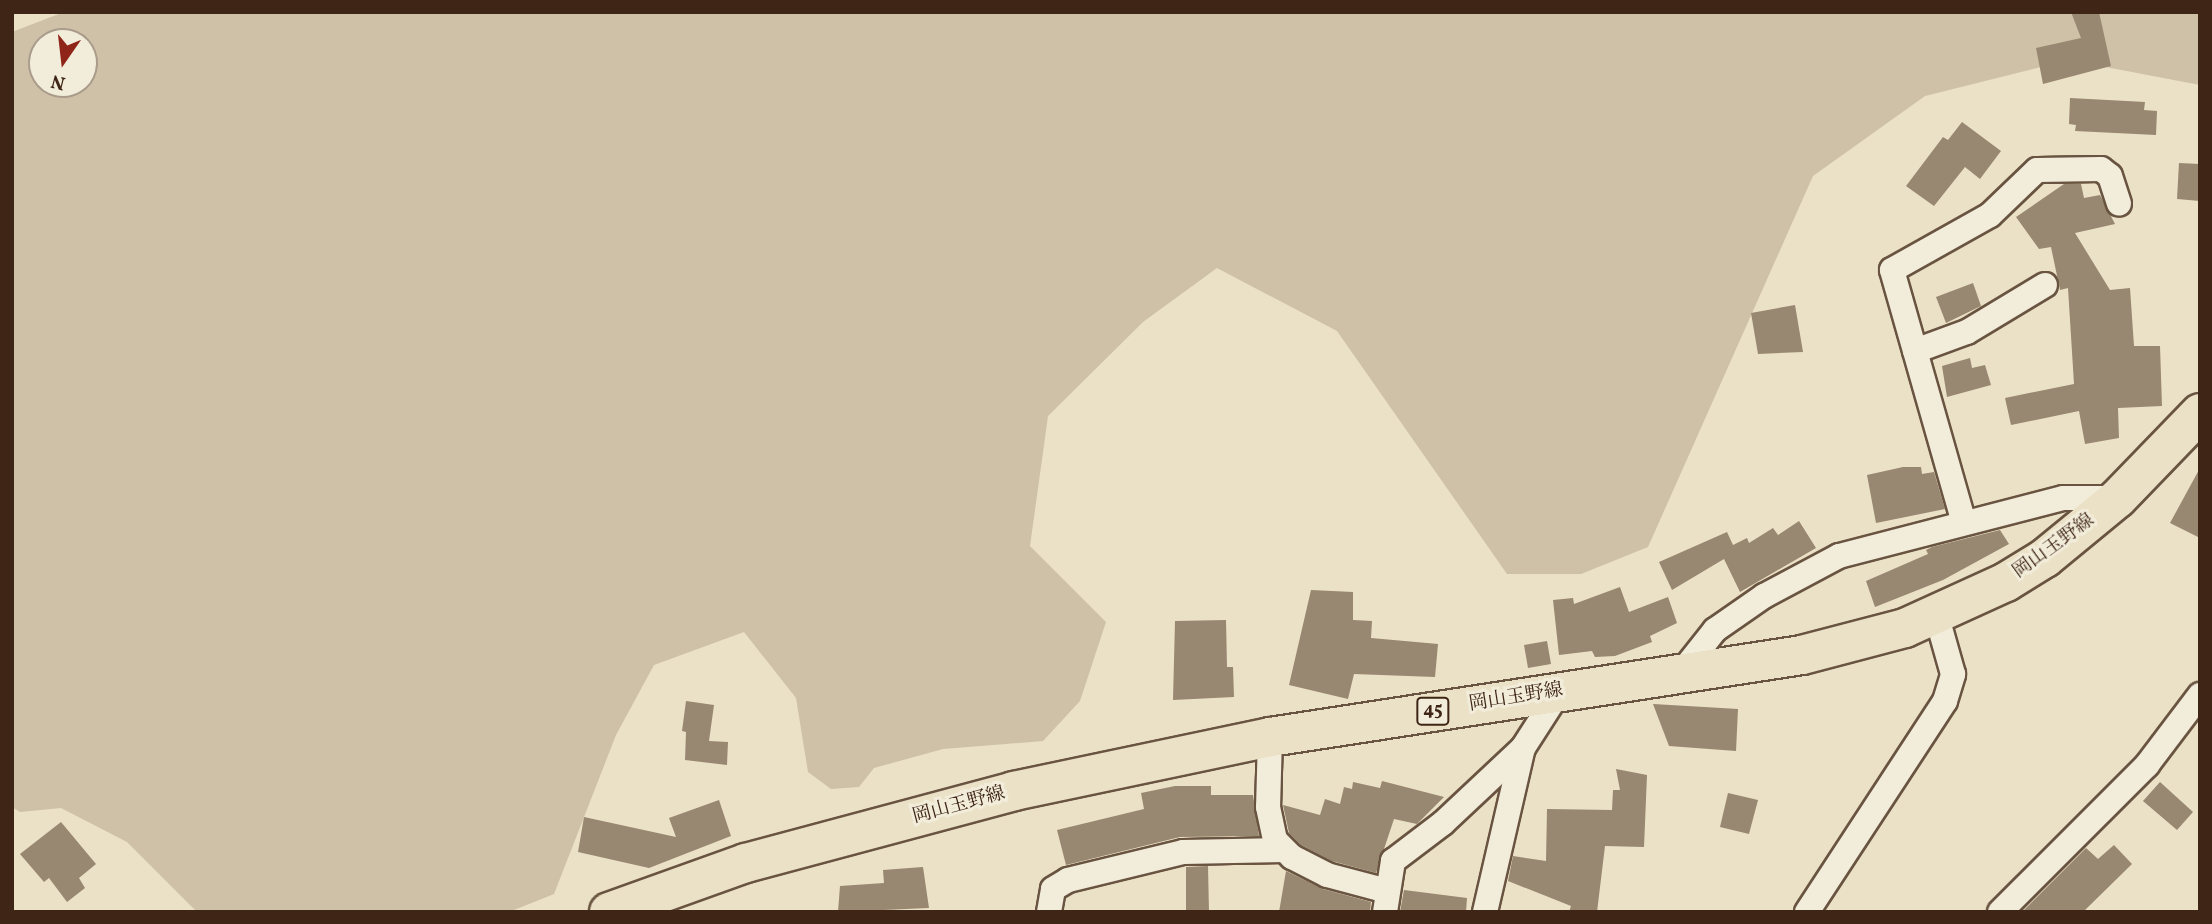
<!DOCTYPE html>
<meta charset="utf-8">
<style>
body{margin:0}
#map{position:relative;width:2212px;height:924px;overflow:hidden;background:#ebe1c6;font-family:Vollkorn,"Noto Serif JP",serif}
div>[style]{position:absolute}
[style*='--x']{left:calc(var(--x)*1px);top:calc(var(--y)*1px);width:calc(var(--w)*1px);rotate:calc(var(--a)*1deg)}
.green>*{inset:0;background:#cec1a8}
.building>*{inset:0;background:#988771}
.roads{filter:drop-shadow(2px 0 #695441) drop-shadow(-2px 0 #695441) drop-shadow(0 2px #695441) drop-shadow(0 -2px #695441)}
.street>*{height:24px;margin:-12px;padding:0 12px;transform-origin:12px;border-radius:12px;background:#f2ecda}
.primary>*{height:38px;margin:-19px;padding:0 19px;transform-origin:19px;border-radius:19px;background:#ebe1c6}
span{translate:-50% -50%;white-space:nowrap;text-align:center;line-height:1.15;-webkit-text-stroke:6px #f2ecda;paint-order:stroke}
.shield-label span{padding:2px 5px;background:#f2ecda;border:2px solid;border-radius:5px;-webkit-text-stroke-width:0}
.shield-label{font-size:18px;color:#3e2515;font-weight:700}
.street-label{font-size:19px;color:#3e2515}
.frame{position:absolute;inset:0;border:14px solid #3e2515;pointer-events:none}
.north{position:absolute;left:28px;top:28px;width:70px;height:70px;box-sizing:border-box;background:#f2ecda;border:2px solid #aa9c8b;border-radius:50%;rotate:194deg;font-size:19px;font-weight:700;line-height:28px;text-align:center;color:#3e2515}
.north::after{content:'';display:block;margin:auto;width:24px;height:32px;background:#8f2418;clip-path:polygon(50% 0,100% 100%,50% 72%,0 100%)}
</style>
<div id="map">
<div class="green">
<i style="clip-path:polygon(evenodd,64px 12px,2200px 12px,2200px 85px,2069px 60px,1925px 96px,1813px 176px,1648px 547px,1581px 574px,1507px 574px,1337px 331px,1217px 268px,1143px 322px,1048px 416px,1030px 546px,1106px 622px,1080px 701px,1043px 741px,943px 749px,874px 768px,859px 787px,831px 789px,808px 772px,796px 698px,744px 632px,654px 665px,616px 735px,554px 894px,509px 912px,197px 912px,127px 842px,61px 808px,20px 812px,12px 807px,12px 32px,64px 12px,42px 42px,84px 42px,84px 84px,42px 84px,42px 42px)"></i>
</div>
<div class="building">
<i style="clip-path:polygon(2071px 12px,2099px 12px,2111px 66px,2043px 84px,2036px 48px,2081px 38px)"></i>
<i style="clip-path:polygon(2070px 98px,2145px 102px,2144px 110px,2157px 111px,2156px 135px,2075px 131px,2076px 125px,2069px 124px)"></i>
<i style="clip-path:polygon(1962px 122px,2001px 151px,1980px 179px,1965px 167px,1934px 206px,1906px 186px,1943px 137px,1948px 140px)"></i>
<i style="clip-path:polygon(2179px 163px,2200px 164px,2200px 201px,2177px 199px)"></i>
<i style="clip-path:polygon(2064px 184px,2081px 184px,2084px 198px,2100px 195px,2115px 224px,2075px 233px,2110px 290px,2130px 288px,2134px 346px,2160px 346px,2162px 406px,2118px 408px,2119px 438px,2085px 444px,2079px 411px,2011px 425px,2005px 398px,2074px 384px,2068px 288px,2060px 290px,2051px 247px,2039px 249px,2016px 217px)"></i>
<i style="clip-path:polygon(1973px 283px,1981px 306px,1946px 323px,1936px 297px)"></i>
<i style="clip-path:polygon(1795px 305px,1803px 352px,1758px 354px,1751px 313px)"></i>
<i style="clip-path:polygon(1970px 358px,1972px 368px,1985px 365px,1991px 385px,1947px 397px,1942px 366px)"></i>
<i style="clip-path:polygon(1903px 467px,1921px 467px,1922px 474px,1934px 472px,1945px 509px,1876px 523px,1867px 475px)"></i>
<i style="clip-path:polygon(2200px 468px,2200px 538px,2170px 523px)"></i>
<i style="clip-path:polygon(1799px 521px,1816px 548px,1740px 592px,1724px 559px,1672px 590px,1659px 562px,1727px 532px,1733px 545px,1747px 538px,1749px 543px,1773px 528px,1778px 535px)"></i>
<i style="clip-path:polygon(2000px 530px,2009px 544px,1943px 580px,1875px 607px,1866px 581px,1928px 554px,1926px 550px,1932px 547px)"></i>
<i style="clip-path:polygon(1620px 587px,1629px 612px,1668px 597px,1677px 623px,1650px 636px,1652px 642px,1615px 656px,1595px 657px,1592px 651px,1559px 655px,1553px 600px,1573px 598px,1574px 604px)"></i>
<i style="clip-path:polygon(1311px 590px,1353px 592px,1353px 620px,1372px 621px,1371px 638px,1438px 644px,1435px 677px,1354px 674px,1348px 699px,1289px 685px)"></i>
<i style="clip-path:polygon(1226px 620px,1227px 667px,1233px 667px,1234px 697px,1173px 700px,1175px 621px)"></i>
<i style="clip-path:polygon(1547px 641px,1551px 664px,1528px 668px,1524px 645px)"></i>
<i style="clip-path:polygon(686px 701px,714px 705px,709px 741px,728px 742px,727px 765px,685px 760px,686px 732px,682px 731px)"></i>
<i style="clip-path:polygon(1653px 704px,1738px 709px,1736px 751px,1669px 746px)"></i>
<i style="clip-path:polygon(1616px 769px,1647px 775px,1644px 847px,1605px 846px,1597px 912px,1569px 912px,1571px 906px,1508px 881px,1513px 856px,1546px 861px,1547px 809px,1612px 810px,1613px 790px,1620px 790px)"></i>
<i style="clip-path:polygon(1382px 781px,1444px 797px,1417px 824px,1394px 819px,1376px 873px,1332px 861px,1301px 845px,1289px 833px,1283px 805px,1320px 815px,1325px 799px,1340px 804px,1344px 787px,1352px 789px,1353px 782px,1380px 788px)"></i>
<i style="clip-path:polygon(2160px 782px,2193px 812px,2177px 830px,2143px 801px)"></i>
<i style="clip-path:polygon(1175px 786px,1211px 786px,1211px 795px,1253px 795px,1259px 836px,1180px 837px,1066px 865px,1057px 830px,1144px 809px,1141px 793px)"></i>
<i style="clip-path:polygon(1728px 793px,1758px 800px,1749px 834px,1720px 827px)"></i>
<i style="clip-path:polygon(719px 800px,731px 836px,649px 868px,578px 852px,584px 817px,676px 837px,669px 818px)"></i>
<i style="clip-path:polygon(61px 822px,96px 864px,79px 878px,85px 888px,67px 902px,49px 878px,44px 882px,20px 854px)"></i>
<i style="clip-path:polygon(2114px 845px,2132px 864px,2083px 912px,2022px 912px,2086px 848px,2098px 859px)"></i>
<i style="clip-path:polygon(1208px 866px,1209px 912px,1186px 912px,1186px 867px)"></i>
<i style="clip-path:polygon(923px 867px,929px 908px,838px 912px,840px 886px,884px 883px,883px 870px)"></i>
<i style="clip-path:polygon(1286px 871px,1323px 889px,1371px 902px,1370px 912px,1279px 912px)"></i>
<i style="clip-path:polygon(1404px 890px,1467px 898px,1466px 912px,1400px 912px)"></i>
</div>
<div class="roads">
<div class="street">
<i style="--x:1915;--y:351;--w:55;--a:-20.1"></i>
<i style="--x:1967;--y:332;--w:91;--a:-31.1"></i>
<i style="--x:1964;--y:523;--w:263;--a:-105.9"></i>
<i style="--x:1892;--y:270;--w:112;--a:-29.3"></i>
<i style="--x:1990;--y:215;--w:65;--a:-43.8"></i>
<i style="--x:2037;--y:170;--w:64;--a:-0.9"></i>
<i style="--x:2101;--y:169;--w:11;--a:38"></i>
<i style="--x:2110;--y:176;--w:29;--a:72"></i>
<i style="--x:1681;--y:673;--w:55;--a:-51.7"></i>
<i style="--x:1715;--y:630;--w:60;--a:-34.8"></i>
<i style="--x:1764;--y:596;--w:85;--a:-28.1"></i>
<i style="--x:1839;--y:556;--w:231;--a:-14.5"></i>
<i style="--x:2063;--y:498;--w:55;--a:0"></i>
<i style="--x:1270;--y:737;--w:70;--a:91.6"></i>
<i style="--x:1268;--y:807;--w:34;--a:78"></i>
<i style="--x:1275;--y:840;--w:24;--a:45"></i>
<i style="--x:1292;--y:857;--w:39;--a:27"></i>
<i style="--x:1327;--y:875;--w:62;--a:14.9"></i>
<i style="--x:1049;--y:912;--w:23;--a:-80"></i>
<i style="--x:1053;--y:889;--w:17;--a:-31"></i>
<i style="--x:1068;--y:880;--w:118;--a:-13.7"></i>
<i style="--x:1183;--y:852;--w:101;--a:-1.1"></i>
<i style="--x:1385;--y:912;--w:52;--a:-81.1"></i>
<i style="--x:1393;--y:861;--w:63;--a:-37.2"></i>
<i style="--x:1443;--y:823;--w:110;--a:-43.2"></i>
<i style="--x:1485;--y:912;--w:168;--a:-77"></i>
<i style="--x:1523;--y:748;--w:67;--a:-57.3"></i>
<i style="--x:1807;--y:912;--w:252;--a:-56.8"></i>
<i style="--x:1945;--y:701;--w:28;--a:-73"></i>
<i style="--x:1953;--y:674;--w:62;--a:-105.8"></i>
<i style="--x:2000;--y:912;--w:208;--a:-45"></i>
<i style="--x:2147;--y:765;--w:88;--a:-52.9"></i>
</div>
<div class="primary">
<i style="--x:609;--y:912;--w:145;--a:-19.7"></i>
<i style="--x:746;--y:863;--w:278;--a:-15"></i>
<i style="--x:1014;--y:791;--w:262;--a:-11.9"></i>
<i style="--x:1270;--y:737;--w:538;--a:-8.76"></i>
<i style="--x:1802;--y:655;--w:106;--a:-14.7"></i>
<i style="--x:1905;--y:628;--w:111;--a:-24.5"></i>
<i style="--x:2006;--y:582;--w:46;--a:-31.6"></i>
<i style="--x:2045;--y:558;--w:94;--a:-39.4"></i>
<i style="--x:2118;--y:498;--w:118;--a:-46"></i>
</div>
</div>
<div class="shield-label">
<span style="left:1433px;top:711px">45</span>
</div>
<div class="street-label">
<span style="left:2054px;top:547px;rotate:-36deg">岡山玉野線</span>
<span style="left:1516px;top:698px;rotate:-9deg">岡山玉野線</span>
<span style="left:959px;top:806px;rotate:-15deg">岡山玉野線</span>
</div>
<div class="frame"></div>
<div class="north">N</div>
</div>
